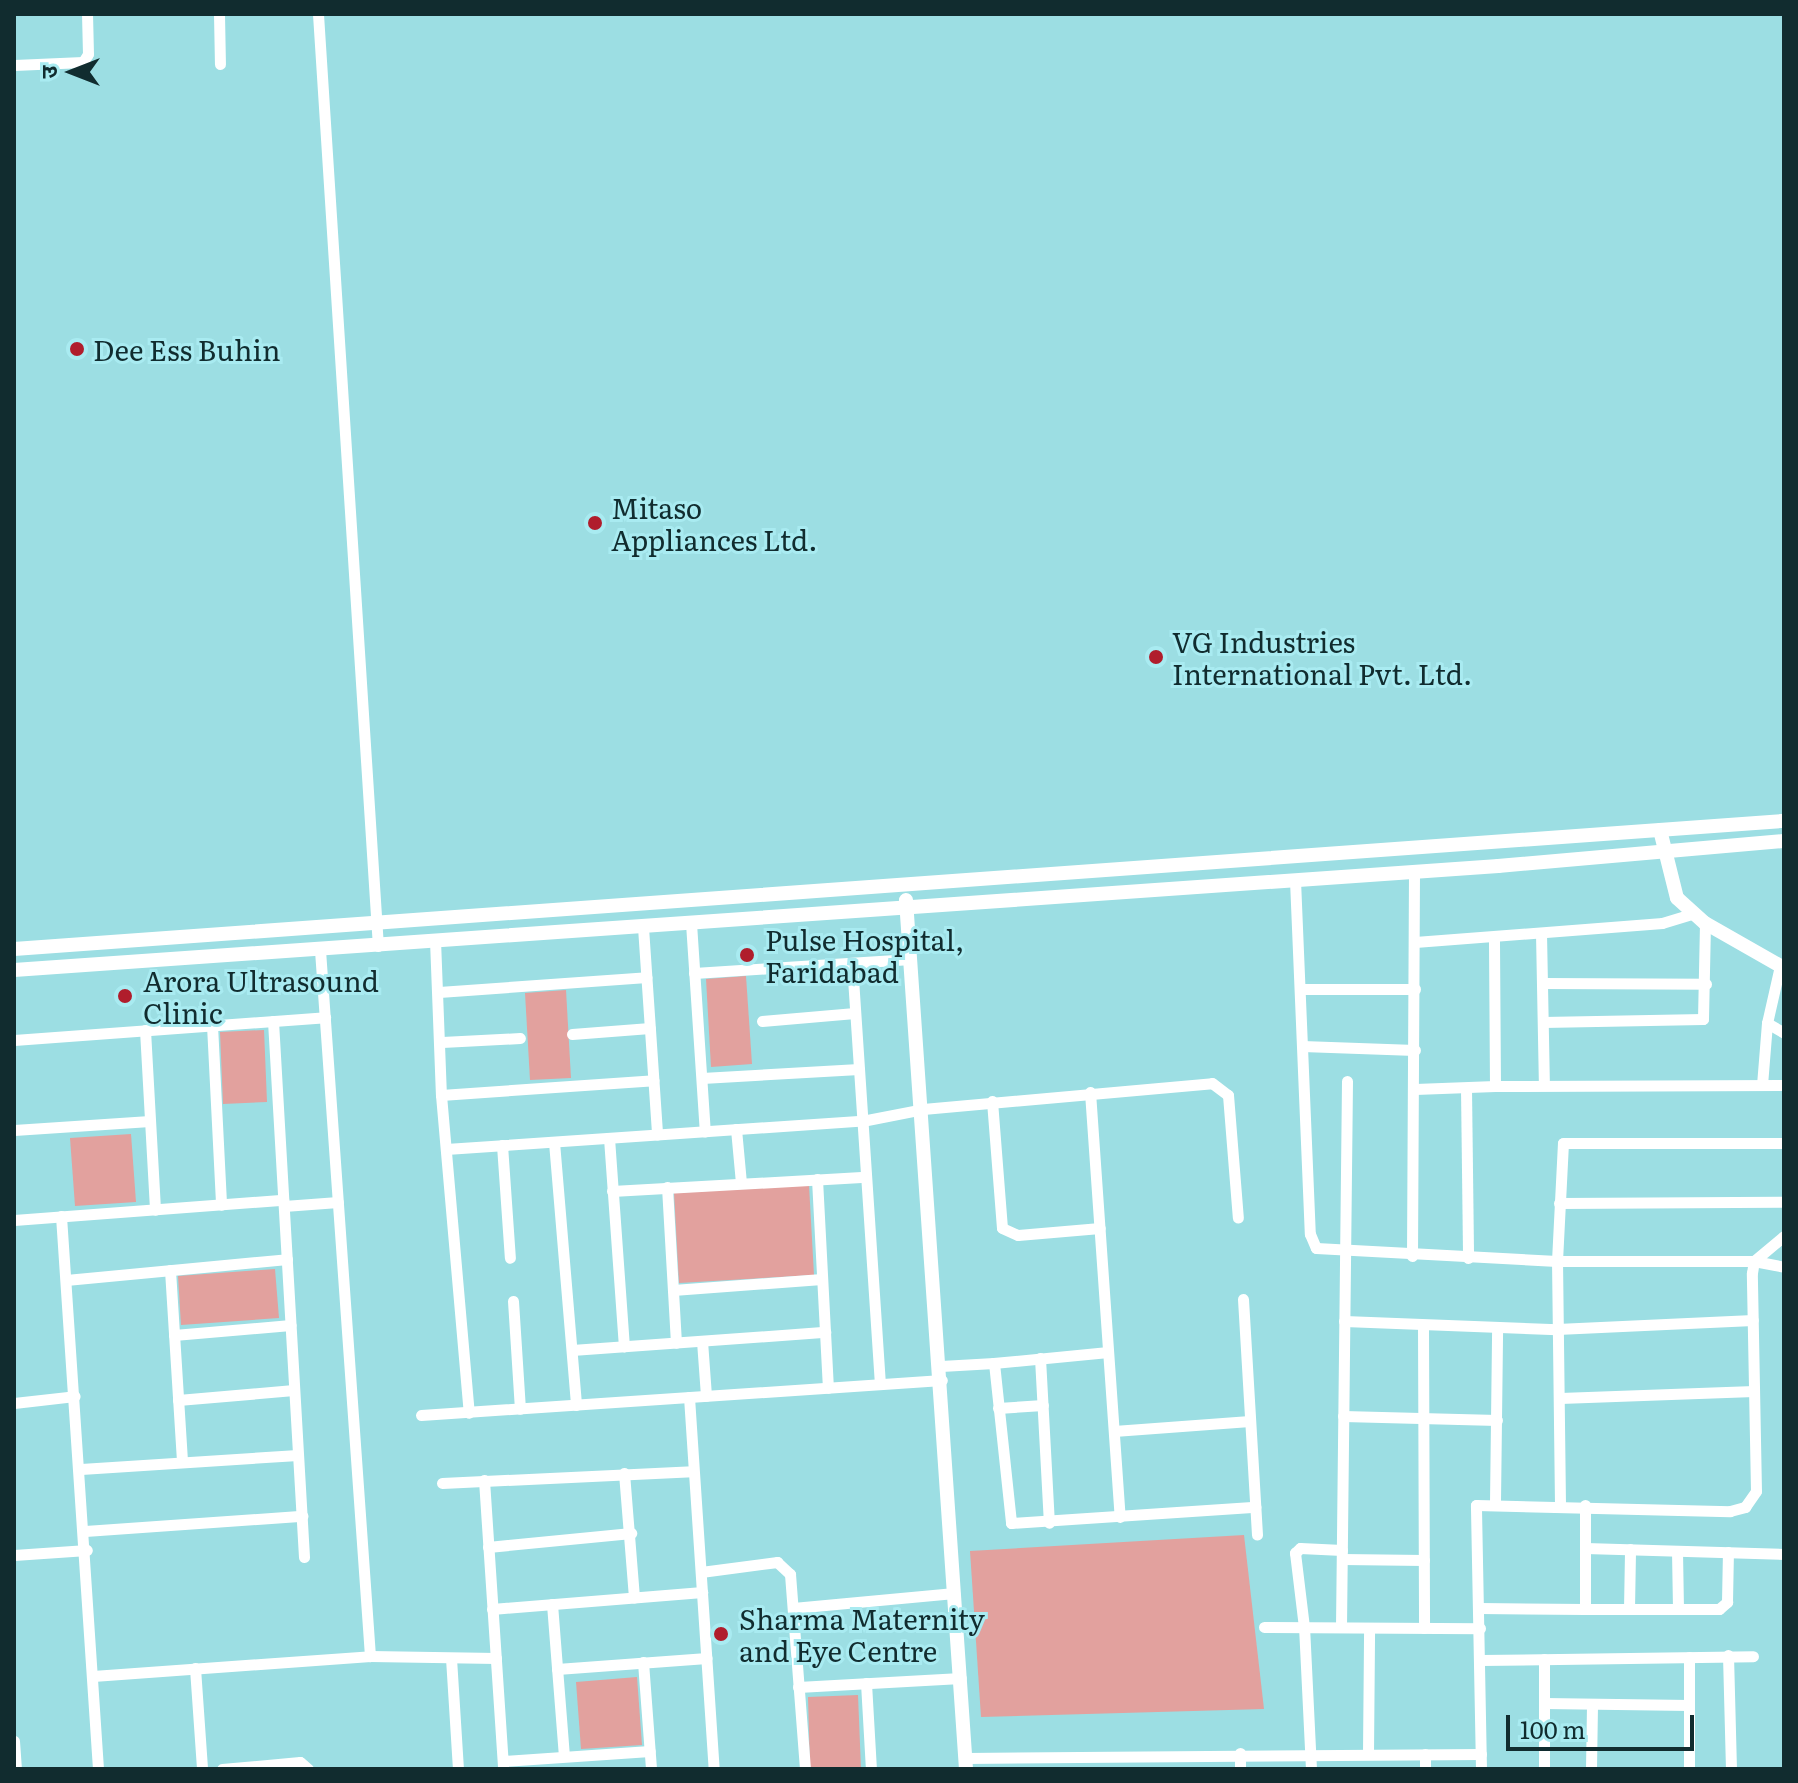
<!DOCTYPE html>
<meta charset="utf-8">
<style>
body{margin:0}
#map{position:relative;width:1798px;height:1783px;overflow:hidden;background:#9cdee3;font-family:Literata,"Noto Sans Devanagari",serif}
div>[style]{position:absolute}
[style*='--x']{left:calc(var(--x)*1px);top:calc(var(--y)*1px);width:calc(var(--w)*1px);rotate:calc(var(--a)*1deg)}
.green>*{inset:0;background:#e2a19e}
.minor>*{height:11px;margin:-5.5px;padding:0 5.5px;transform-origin:5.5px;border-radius:5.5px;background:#fff}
.tertiary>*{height:14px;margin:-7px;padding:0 7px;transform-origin:7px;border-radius:7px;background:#fff}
.dots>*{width:22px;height:22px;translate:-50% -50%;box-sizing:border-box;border:4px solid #a9ebf1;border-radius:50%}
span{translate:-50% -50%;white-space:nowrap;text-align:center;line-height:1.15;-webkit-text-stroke:6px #a9ebf1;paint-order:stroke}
.poi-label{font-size:28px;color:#112c2f}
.left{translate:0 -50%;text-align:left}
.frame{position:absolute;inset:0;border:16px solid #112c2f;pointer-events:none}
.north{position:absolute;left:32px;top:32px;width:80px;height:80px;-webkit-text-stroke:6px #a9ebf1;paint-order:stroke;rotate:270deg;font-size:22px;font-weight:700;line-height:32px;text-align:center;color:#112c2f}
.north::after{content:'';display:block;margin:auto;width:28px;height:36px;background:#112c2f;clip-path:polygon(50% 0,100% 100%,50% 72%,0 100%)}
.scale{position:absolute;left:1506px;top:1715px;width:188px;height:36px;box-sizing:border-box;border:4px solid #112c2f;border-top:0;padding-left:10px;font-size:24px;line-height:28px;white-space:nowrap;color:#112c2f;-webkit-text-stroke:6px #a9ebf1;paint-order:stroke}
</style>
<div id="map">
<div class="green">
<i style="clip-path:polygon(746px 976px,752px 1064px,711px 1067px,706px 979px)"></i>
<i style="clip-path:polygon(566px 990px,571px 1078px,530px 1080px,525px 993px)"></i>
<i style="clip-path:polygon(264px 1030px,267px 1102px,223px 1104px,220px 1032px)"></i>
<i style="clip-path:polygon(131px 1134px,136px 1202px,75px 1206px,70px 1138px)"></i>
<i style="clip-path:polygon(809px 1185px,814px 1275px,679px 1283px,674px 1193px)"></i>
<i style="clip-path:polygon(275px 1269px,279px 1318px,181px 1325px,178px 1276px)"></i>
<i style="clip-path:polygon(1244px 1535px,1264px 1709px,981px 1717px,970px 1551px)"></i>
<i style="clip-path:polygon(637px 1677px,642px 1745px,581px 1749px,576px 1682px)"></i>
<i style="clip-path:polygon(858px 1695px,861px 1769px,810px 1769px,808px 1697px)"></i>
</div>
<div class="minor">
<i style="--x:219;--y:14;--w:50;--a:88.9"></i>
<i style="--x:318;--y:14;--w:934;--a:86.32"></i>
<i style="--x:14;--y:65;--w:69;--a:-2.5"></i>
<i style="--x:83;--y:62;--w:9;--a:-58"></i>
<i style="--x:88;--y:54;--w:40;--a:-91.4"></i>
<i style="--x:1295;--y:880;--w:354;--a:87.6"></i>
<i style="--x:1310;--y:1234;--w:15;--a:67"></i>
<i style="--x:1316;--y:1248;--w:241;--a:3.1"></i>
<i style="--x:1557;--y:1261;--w:197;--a:0"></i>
<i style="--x:1754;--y:1261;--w:31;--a:11"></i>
<i style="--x:691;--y:923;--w:209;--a:86.2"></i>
<i style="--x:643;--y:927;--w:208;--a:86.1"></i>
<i style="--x:1541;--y:933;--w:152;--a:88.9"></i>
<i style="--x:435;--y:940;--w:155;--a:87.8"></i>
<i style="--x:441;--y:1095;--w:319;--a:85"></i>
<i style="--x:1415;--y:942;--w:248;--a:-4.4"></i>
<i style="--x:1662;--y:923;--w:31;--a:-17"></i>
<i style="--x:320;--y:950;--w:708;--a:85.95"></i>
<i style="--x:852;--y:963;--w:422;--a:86.2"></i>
<i style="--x:694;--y:973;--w:217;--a:-3.7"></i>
<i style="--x:1542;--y:983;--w:164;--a:0.3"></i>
<i style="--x:1300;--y:989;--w:115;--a:0"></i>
<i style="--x:439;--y:992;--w:208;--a:-4.1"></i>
<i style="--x:273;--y:1021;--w:537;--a:86.69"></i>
<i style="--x:762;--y:1021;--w:93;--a:-4.9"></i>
<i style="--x:1543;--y:1022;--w:160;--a:-1.1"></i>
<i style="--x:1703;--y:1019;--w:96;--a:-88.8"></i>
<i style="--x:1767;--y:1023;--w:20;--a:30"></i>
<i style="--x:212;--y:1025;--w:180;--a:87.1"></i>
<i style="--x:145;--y:1030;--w:180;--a:86.8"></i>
<i style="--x:572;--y:1034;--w:78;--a:-4.4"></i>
<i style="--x:14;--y:1040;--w:312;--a:-4.2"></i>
<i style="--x:442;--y:1042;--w:78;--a:-2.9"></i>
<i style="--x:1302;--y:1046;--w:113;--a:2"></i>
<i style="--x:702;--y:1078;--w:157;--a:-3.3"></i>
<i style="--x:1762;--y:1085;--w:62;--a:-85.4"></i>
<i style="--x:1767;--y:1023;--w:58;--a:-77.2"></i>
<i style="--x:1495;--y:1086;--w:289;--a:-0.2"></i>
<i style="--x:1466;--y:1088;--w:170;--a:89.3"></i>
<i style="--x:1415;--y:1089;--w:80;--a:-2.1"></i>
<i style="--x:1495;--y:1086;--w:149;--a:-90.4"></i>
<i style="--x:1090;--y:1092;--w:426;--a:86"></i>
<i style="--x:441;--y:1095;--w:213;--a:-4"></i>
<i style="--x:992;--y:1101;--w:127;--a:85.5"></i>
<i style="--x:1002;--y:1228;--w:17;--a:24"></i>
<i style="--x:1018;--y:1235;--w:82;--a:-4.9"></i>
<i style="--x:736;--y:1129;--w:54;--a:84.7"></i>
<i style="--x:14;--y:1130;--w:136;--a:-3.8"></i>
<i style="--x:609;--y:1138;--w:209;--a:85.9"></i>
<i style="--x:554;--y:1142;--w:264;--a:85.2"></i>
<i style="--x:502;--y:1145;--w:113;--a:86"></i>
<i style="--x:446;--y:1149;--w:417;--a:-3.9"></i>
<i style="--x:862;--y:1121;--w:62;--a:-11.1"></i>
<i style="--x:923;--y:1109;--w:290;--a:-5.1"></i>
<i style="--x:1212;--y:1083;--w:20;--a:37"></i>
<i style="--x:1228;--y:1095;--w:123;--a:85.4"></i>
<i style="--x:817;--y:1179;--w:209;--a:87"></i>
<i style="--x:667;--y:1187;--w:156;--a:86.7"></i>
<i style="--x:612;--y:1191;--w:254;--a:-3.2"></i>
<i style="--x:1559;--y:1203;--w:225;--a:-0.3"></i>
<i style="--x:284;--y:1206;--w:54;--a:-4.2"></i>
<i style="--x:61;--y:1216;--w:554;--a:86.17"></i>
<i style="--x:14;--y:1220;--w:270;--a:-4.3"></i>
<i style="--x:1412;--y:1256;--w:384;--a:-89.7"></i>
<i style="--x:170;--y:1270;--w:192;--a:86.4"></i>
<i style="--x:66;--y:1280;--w:222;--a:-5.4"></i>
<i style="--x:673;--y:1290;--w:149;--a:-4.2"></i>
<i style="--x:1243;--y:1299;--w:236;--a:86.6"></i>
<i style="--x:513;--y:1301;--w:108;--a:86.3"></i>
<i style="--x:1344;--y:1321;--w:213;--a:2.2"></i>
<i style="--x:1557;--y:1329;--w:196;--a:-2.6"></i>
<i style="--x:1423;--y:1325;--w:303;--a:89.8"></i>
<i style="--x:174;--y:1335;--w:117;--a:-4.9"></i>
<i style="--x:702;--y:1341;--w:55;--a:85.8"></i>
<i style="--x:572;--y:1350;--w:254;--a:-4.1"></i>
<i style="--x:1108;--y:1352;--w:115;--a:174.5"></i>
<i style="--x:994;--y:1363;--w:161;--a:83.9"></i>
<i style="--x:1011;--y:1523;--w:245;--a:-3.8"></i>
<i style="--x:1040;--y:1358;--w:165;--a:86.9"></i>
<i style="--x:941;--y:1366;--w:53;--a:-3.2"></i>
<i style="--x:689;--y:1397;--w:373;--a:86.2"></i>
<i style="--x:1560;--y:1398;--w:194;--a:-2.1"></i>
<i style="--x:178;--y:1400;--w:116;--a:-4.9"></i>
<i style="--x:14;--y:1403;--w:61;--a:-6.5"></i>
<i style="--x:998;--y:1408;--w:45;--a:-3.8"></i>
<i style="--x:421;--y:1415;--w:522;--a:-3.84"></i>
<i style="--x:1343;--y:1416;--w:154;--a:1.5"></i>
<i style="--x:1114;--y:1431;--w:136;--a:-4.2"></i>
<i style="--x:81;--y:1469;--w:217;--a:-3.7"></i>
<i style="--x:624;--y:1473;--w:125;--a:85.4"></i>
<i style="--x:484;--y:1480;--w:290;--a:86.2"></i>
<i style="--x:442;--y:1483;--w:250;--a:-2.7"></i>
<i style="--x:1495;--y:1502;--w:174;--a:-89.3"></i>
<i style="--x:1560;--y:1505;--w:244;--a:-90.7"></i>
<i style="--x:1557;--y:1261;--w:118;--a:-87.1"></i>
<i style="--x:1563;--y:1143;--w:221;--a:0"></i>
<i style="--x:1585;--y:1505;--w:43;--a:90"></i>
<i style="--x:1585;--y:1548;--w:199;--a:1.7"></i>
<i style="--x:85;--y:1531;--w:218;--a:-4"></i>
<i style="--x:488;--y:1547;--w:144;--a:-5.6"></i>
<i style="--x:1677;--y:1551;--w:58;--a:89"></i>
<i style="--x:14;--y:1555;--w:73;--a:-3.9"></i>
<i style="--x:1342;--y:1559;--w:82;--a:0.7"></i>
<i style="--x:701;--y:1572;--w:77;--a:-7.5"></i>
<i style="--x:777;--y:1562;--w:18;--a:43"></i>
<i style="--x:790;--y:1574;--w:196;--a:85.6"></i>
<i style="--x:552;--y:1604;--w:152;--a:85.5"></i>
<i style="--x:793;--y:1608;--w:162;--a:-5.3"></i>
<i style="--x:1479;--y:1608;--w:106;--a:0.5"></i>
<i style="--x:1585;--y:1609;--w:61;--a:-90"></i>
<i style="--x:492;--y:1609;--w:211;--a:-4.6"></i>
<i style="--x:1585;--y:1609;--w:134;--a:0"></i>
<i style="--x:1719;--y:1609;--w:11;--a:-41"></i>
<i style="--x:1727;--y:1602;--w:50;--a:-88.9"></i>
<i style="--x:1629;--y:1609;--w:60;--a:-89"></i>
<i style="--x:1264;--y:1627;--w:216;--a:0.3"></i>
<i style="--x:1341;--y:1627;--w:546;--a:-89.37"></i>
<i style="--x:1728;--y:1655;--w:114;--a:88.5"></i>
<i style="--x:1689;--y:1657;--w:112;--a:90"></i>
<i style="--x:451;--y:1658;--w:111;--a:86.4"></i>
<i style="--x:1544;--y:1659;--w:110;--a:90"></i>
<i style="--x:1481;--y:1660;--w:272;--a:-0.8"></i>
<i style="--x:643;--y:1662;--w:107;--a:85.7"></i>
<i style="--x:195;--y:1668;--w:101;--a:86"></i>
<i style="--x:557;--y:1669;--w:150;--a:-4.2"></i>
<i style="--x:93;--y:1676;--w:278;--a:-4.1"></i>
<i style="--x:370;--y:1656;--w:126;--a:0.9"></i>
<i style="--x:866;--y:1683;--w:86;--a:86.7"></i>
<i style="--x:798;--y:1687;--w:163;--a:-3.2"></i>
<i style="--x:1544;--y:1703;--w:145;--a:0.8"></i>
<i style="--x:14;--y:1741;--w:28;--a:86"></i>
<i style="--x:1240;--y:1753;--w:16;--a:90"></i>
<i style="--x:1368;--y:1754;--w:126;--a:-89.5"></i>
<i style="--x:1425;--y:1754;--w:15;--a:90"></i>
<i style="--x:966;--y:1758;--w:515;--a:-0.45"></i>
<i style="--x:503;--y:1761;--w:147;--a:-3.9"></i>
<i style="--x:222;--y:1769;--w:78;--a:-5.1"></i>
<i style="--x:300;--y:1762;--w:11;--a:41"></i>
<i style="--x:1311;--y:1769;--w:142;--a:-92.8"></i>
<i style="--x:1304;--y:1627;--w:75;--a:-96.9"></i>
<i style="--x:1295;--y:1553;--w:7;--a:-45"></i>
<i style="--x:1300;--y:1548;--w:42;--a:2.7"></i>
<i style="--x:1481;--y:1769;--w:264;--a:-91.1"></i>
<i style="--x:1476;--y:1505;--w:254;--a:1.4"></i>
<i style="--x:1730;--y:1511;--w:16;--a:-15"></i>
<i style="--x:1745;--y:1507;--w:19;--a:-55"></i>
<i style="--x:1756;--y:1491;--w:218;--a:-91.1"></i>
<i style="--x:1752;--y:1273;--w:12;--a:-81"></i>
<i style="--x:1754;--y:1261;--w:39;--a:-40"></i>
<i style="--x:1591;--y:1769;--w:65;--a:-89.1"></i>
</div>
<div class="tertiary">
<i style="--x:1660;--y:830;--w:70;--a:76"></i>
<i style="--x:1677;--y:898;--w:38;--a:42"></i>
<i style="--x:1705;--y:923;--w:91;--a:29.7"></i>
<i style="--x:906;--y:900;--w:871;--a:86.05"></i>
<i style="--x:14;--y:949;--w:1775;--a:-4.14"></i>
<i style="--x:14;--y:970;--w:1488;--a:-4.01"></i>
<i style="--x:1498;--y:866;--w:287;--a:-5"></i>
</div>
<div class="dots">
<i style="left:77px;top:349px;background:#b01d2c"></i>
<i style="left:595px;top:523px;background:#b01d2c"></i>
<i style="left:1156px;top:657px;background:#b01d2c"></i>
<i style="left:747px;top:955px;background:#b01d2c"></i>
<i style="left:125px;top:996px;background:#b01d2c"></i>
<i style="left:721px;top:1634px;background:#b01d2c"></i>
</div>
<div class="poi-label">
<span class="left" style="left:93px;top:349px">Dee Ess Buhin</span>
<span class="left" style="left:611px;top:523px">Mitaso<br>Appliances Ltd.</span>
<span class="left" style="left:1172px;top:657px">VG Industries<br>International Pvt. Ltd.</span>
<span class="left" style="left:765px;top:955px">Pulse Hospital,<br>Faridabad</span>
<span class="left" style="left:143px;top:996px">Arora Ultrasound<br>Clinic</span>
<span class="left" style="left:739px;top:1634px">Sharma Maternity<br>and Eye Centre</span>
</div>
<div class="frame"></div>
<div class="north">उ</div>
<div class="scale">100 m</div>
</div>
